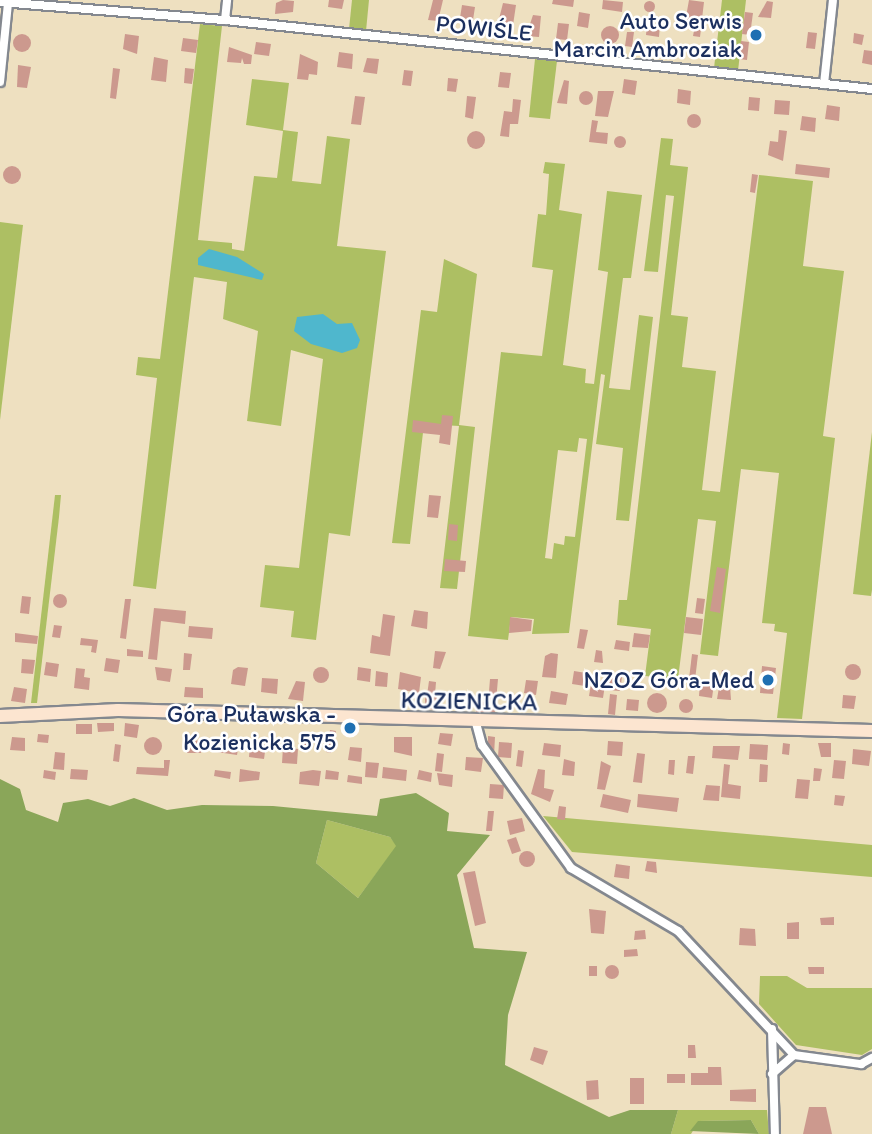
<!DOCTYPE html>
<meta charset="utf-8">
<style>
body{margin:0}
#map{position:relative;width:872px;height:1134px;overflow:hidden;background:#eee0c0;font-family:Itim,sans-serif}
div>[style]{position:absolute}
[style*='--x']{left:calc(var(--x)*1px);top:calc(var(--y)*1px);width:calc(var(--w)*1px);rotate:calc(var(--a)*1deg)}
.green>*{inset:0;background:#adbf63}
.forest>*{inset:0;background:#8aa659}
.water>*{inset:0;background:#4fb7cd}
.building>*{inset:0;background:#cc998e}
.round{border-radius:50%}
.roads{filter:drop-shadow(2px 0 #84888f) drop-shadow(-2px 0 #84888f) drop-shadow(0 2px #84888f) drop-shadow(0 -2px #84888f)}
.street>*{height:8px;margin:-4px;padding:0 4px;transform-origin:4px;border-radius:4px;background:#fff}
.secondary>*{height:12px;margin:-6px;padding:0 6px;transform-origin:6px;border-radius:6px;background:#fce5d0}
.dots>*{width:19px;height:19px;translate:-50% -50%;box-sizing:border-box;border:4px solid #fff;border-radius:50%}
span{translate:-50% -50%;white-space:nowrap;text-align:center;line-height:1.15;-webkit-text-stroke:5px #fff;paint-order:stroke}
.poi-label{font-size:24px;color:#1b2f5e}
.right{translate:-100% -50%;text-align:right}
.street-label{font-size:24px;color:#1b2f5e}
</style>
<div id="map">
<div class="green">
<i style="clip-path:polygon(352px 0,369px 0,366px 31px,349px 29px)"></i>
<i style="clip-path:polygon(722px 0,746px 0,738px 71px,714px 68px)"></i>
<i style="clip-path:polygon(200px 24px,222px 26px,198px 240px,232px 243px,232px 249px,244px 251px,254px 176px,277px 178px,283px 131px,246px 125px,252px 79px,289px 83px,283px 130px,298px 132px,292px 181px,321px 184px,327px 136px,350px 139px,337px 246px,386px 251px,350px 536px,329px 533px,316px 640px,291px 637px,294px 611px,260px 607px,265px 565px,299px 568px,323px 359px,291px 350px,281px 426px,247px 421px,258px 331px,223px 319px,227px 282px,194px 277px,156px 589px,133px 586px,157px 378px,136px 375px,138px 357px,160px 359px)"></i>
<i style="clip-path:polygon(535px 59px,557px 61px,550px 119px,529px 117px)"></i>
<i style="clip-path:polygon(661px 138px,673px 139px,670px 165px,688px 167px,671px 315px,688px 317px,682px 367px,716px 371px,702px 490px,720px 492px,759px 175px,813px 181px,803px 266px,844px 271px,823px 436px,835px 438px,802px 719px,777px 718px,787px 633px,774px 631px,775px 624px,762px 623px,779px 473px,741px 469px,718px 656px,700px 654px,716px 521px,698px 519px,678px 679px,645px 676px,651px 629px,617px 625px,619px 600px,627px 600px,674px 196px,666px 195px,658px 272px,644px 271px)"></i>
<i style="clip-path:polygon(evenodd,545px 162px,565px 164px,559px 210px,582px 214px,563px 365px,586px 369px,585px 383px,594px 384px,608px 272px,598px 270px,607px 191px,642px 195px,631px 278px,623px 278px,609px 388px,630px 390px,639px 315px,653px 317px,629px 521px,616px 520px,623px 448px,596px 444px,605px 375px,601px 374px,569px 633px,532px 634px,534px 619px,511px 617px,508px 640px,468px 636px,501px 352px,542px 356px,553px 270px,532px 267px,538px 214px,546px 215px,549px 174px,543px 173px,545px 162px,579px 438px,587px 439px,575px 537px,565px 536px,564px 545px,554px 543px,552px 559px,545px 558px,558px 450px,577px 452px,579px 438px)"></i>
<i style="clip-path:polygon(0 222px,23px 225px,0 420px)"></i>
<i style="clip-path:polygon(444px 259px,477px 274px,459px 425px,475px 427px,457px 589px,440px 588px,459px 426px,424px 424px,410px 544px,392px 543px,421px 310px,437px 312px)"></i>
<i style="clip-path:polygon(872px 432px,872px 590px,871px 596px,853px 594px)"></i>
<i style="clip-path:polygon(55px 495px,61px 495px,59px 517px,37px 703px,31px 703px)"></i>
<i style="clip-path:polygon(543px 816px,872px 845px,872px 877px,572px 852px)"></i>
<i style="clip-path:polygon(327px 820px,390px 837px,397px 846px,358px 898px,316px 863px)"></i>
<i style="clip-path:polygon(760px 976px,787px 976px,807px 988px,872px 988px,872px 1049px,862px 1055px,796px 1045px,759px 1004px)"></i>
<i style="clip-path:polygon(678px 1110px,767px 1110px,769px 1134px,759px 1134px,751px 1120px,699px 1121px,691px 1134px,671px 1134px)"></i>
</div>
<div class="forest">
<i style="clip-path:polygon(evenodd,0 779px,20px 789px,26px 810px,58px 822px,63px 803px,88px 799px,110px 806px,134px 798px,167px 810px,202px 805px,273px 806px,377px 816px,380px 799px,416px 793px,449px 813px,447px 831px,490px 835px,457px 875px,474px 948px,527px 952px,508px 1015px,505px 1065px,609px 1117px,630px 1110px,678px 1110px,671px 1134px,0 1134px,0 779px,327px 820px,390px 837px,396px 846px,358px 898px,316px 863px,327px 820px)"></i>
<i style="clip-path:polygon(751px 1120px,759px 1134px,690px 1131px,698px 1121px)"></i>
</div>
<div class="water">
<i style="clip-path:polygon(209px 249px,237px 257px,264px 274px,262px 280px,198px 265px,198px 258px)"></i>
<i style="clip-path:polygon(323px 314px,337px 324px,352px 323px,360px 340px,357px 348px,342px 353px,311px 344px,294px 331px,297px 317px)"></i>
</div>
<div class="building">
<i style="clip-path:polygon(283px 0,294px 1px,293px 12px,275px 14px,276px 3px)"></i>
<i style="clip-path:polygon(329px 0,344px 0,342px 9px,328px 7px)"></i>
<i style="clip-path:polygon(433px 0,443px 0,438px 21px,428px 20px)"></i>
<i style="clip-path:polygon(553px 0,574px 0,573px 7px,552px 4px)"></i>
<i style="clip-path:polygon(603px 0,623px 2px,622px 12px,602px 9px)"></i>
<i style="clip-path:polygon(689px 0,704px 2px,702px 19px,695px 19px,694px 29px,684px 28px)"></i>
<i class="round" style="left:643.5px;top:0.5px;width:11px;height:11px"></i>
<i style="clip-path:polygon(767px 1px,773px 2px,771px 18px,758px 17px)"></i>
<i style="clip-path:polygon(503px 3px,516px 5px,513px 25px,498px 23px)"></i>
<i style="clip-path:polygon(462px 5px,475px 7px,473px 20px,460px 18px)"></i>
<i style="clip-path:polygon(579px 12px,590px 14px,588px 28px,577px 26px)"></i>
<i style="clip-path:polygon(745px 12px,753px 13px,750px 35px,742px 34px)"></i>
<i style="clip-path:polygon(533px 15px,541px 16px,539px 37px,526px 36px)"></i>
<i style="clip-path:polygon(696px 20px,702px 21px,700px 37px,693px 36px)"></i>
<i style="clip-path:polygon(558px 23px,569px 24px,567px 40px,556px 39px)"></i>
<i style="clip-path:polygon(647px 23px,660px 25px,659px 37px,646px 35px)"></i>
<i class="round" style="left:601px;top:26px;width:18px;height:18px"></i>
<i style="clip-path:polygon(627px 32px,634px 32px,632px 47px,625px 46px)"></i>
<i style="clip-path:polygon(808px 32px,817px 33px,815px 49px,806px 48px)"></i>
<i style="clip-path:polygon(854px 33px,864px 35px,862px 45px,853px 43px)"></i>
<i style="clip-path:polygon(125px 34px,139px 36px,137px 54px,123px 49px)"></i>
<i class="round" style="left:13px;top:34px;width:18px;height:18px"></i>
<i style="clip-path:polygon(183px 38px,198px 40px,196px 53px,181px 51px)"></i>
<i style="clip-path:polygon(741px 41px,749px 42px,747px 60px,739px 59px)"></i>
<i style="clip-path:polygon(256px 42px,271px 44px,269px 56px,254px 54px)"></i>
<i style="clip-path:polygon(229px 47px,252px 55px,251px 64px,244px 64px,242px 58px,241px 63px,227px 62px)"></i>
<i style="clip-path:polygon(696px 49px,710px 50px,709px 57px,695px 55px)"></i>
<i style="clip-path:polygon(864px 50px,872px 51px,872px 65px,862px 63px)"></i>
<i style="clip-path:polygon(339px 52px,353px 54px,352px 69px,337px 67px)"></i>
<i style="clip-path:polygon(300px 54px,318px 62px,317px 75px,309px 74px,308px 80px,297px 79px)"></i>
<i style="clip-path:polygon(154px 57px,168px 60px,166px 82px,151px 80px)"></i>
<i style="clip-path:polygon(367px 58px,379px 59px,377px 74px,363px 72px)"></i>
<i style="clip-path:polygon(18px 65px,31px 67px,27px 88px,17px 87px)"></i>
<i style="clip-path:polygon(113px 68px,120px 69px,116px 99px,110px 98px)"></i>
<i style="clip-path:polygon(185px 68px,194px 69px,192px 84px,184px 83px)"></i>
<i style="clip-path:polygon(404px 70px,413px 71px,411px 86px,402px 85px)"></i>
<i style="clip-path:polygon(500px 72px,511px 73px,509px 88px,498px 87px)"></i>
<i style="clip-path:polygon(448px 78px,458px 79px,456px 92px,447px 91px)"></i>
<i style="clip-path:polygon(624px 79px,637px 81px,635px 95px,622px 93px)"></i>
<i style="clip-path:polygon(564px 80px,569px 81px,567px 104px,557px 103px)"></i>
<i style="clip-path:polygon(678px 89px,691px 91px,690px 105px,677px 103px)"></i>
<i class="round" style="left:579px;top:91px;width:14px;height:14px"></i>
<i style="clip-path:polygon(598px 91px,614px 91px,608px 117px,595px 116px)"></i>
<i style="clip-path:polygon(355px 96px,365px 97px,361px 125px,351px 124px)"></i>
<i style="clip-path:polygon(467px 96px,476px 97px,473px 119px,465px 117px)"></i>
<i style="clip-path:polygon(749px 97px,760px 98px,759px 111px,748px 110px)"></i>
<i style="clip-path:polygon(513px 99px,521px 100px,518px 124px,510px 124px,509px 137px,500px 136px,504px 111px,512px 112px)"></i>
<i style="clip-path:polygon(775px 100px,790px 101px,789px 115px,774px 114px)"></i>
<i style="clip-path:polygon(827px 105px,840px 107px,839px 121px,825px 119px)"></i>
<i class="round" style="left:687px;top:114px;width:14px;height:14px"></i>
<i style="clip-path:polygon(802px 116px,816px 118px,815px 132px,800px 130px)"></i>
<i style="clip-path:polygon(592px 120px,598px 121px,596px 132px,608px 133px,607px 144px,589px 142px)"></i>
<i style="clip-path:polygon(779px 130px,787px 131px,783px 161px,768px 155px,770px 141px,778px 142px)"></i>
<i class="round" style="left:467px;top:131px;width:18px;height:18px"></i>
<i class="round" style="left:614px;top:136px;width:12px;height:12px"></i>
<i style="clip-path:polygon(796px 164px,830px 168px,829px 178px,795px 174px)"></i>
<i class="round" style="left:3px;top:166px;width:18px;height:18px"></i>
<i style="clip-path:polygon(752px 174px,758px 175px,755px 193px,750px 192px)"></i>
<i style="clip-path:polygon(442px 415px,453px 416px,450px 445px,439px 443px,440px 435px,412px 432px,413px 420px,441px 424px)"></i>
<i style="clip-path:polygon(429px 495px,441px 496px,438px 518px,427px 517px)"></i>
<i style="clip-path:polygon(449px 524px,458px 525px,457px 541px,448px 540px)"></i>
<i style="clip-path:polygon(445px 559px,466px 561px,465px 572px,444px 571px)"></i>
<i style="clip-path:polygon(717px 567px,726px 569px,720px 613px,710px 611px)"></i>
<i class="round" style="left:53px;top:594px;width:14px;height:14px"></i>
<i style="clip-path:polygon(22px 596px,31px 597px,29px 614px,20px 613px)"></i>
<i style="clip-path:polygon(697px 598px,705px 599px,703px 614px,695px 613px)"></i>
<i style="clip-path:polygon(125px 599px,131px 599px,126px 639px,120px 638px)"></i>
<i style="clip-path:polygon(154px 608px,186px 611px,185px 624px,161px 621px,157px 660px,148px 659px)"></i>
<i style="clip-path:polygon(414px 610px,428px 612px,427px 629px,411px 626px)"></i>
<i style="clip-path:polygon(383px 614px,395px 616px,390px 656px,370px 653px,372px 635px,380px 637px)"></i>
<i style="clip-path:polygon(510px 617px,532px 620px,531px 631px,509px 633px)"></i>
<i style="clip-path:polygon(686px 617px,703px 619px,701px 635px,684px 633px)"></i>
<i style="clip-path:polygon(54px 625px,62px 626px,60px 638px,52px 637px)"></i>
<i style="clip-path:polygon(189px 626px,213px 628px,212px 639px,188px 637px)"></i>
<i style="clip-path:polygon(580px 629px,588px 630px,584px 649px,577px 648px)"></i>
<i style="clip-path:polygon(15px 633px,38px 636px,37px 644px,15px 642px)"></i>
<i style="clip-path:polygon(634px 633px,650px 635px,648px 648px,632px 647px)"></i>
<i style="clip-path:polygon(81px 638px,98px 640px,96px 653px,91px 652px,92px 646px,80px 645px)"></i>
<i style="clip-path:polygon(616px 640px,630px 642px,629px 651px,614px 649px)"></i>
<i style="clip-path:polygon(127px 649px,143px 651px,143px 657px,127px 656px)"></i>
<i style="clip-path:polygon(596px 650px,602px 651px,603px 663px,594px 662px)"></i>
<i style="clip-path:polygon(435px 651px,446px 652px,440px 669px,433px 668px)"></i>
<i style="clip-path:polygon(184px 653px,192px 654px,190px 670px,183px 670px)"></i>
<i style="clip-path:polygon(551px 653px,558px 654px,556px 678px,542px 677px,545px 656px)"></i>
<i style="clip-path:polygon(692px 654px,698px 655px,694px 688px,688px 687px)"></i>
<i style="clip-path:polygon(106px 658px,120px 660px,118px 673px,104px 671px)"></i>
<i style="clip-path:polygon(22px 659px,35px 660px,33px 674px,21px 673px)"></i>
<i style="clip-path:polygon(46px 662px,59px 664px,57px 677px,44px 675px)"></i>
<i class="round" style="left:845px;top:664px;width:16px;height:16px"></i>
<i style="clip-path:polygon(762px 666px,776px 668px,773px 694px,760px 693px)"></i>
<i style="clip-path:polygon(155px 667px,172px 669px,170px 682px,157px 680px)"></i>
<i style="clip-path:polygon(238px 667px,248px 668px,245px 686px,231px 684px,233px 670px)"></i>
<i style="clip-path:polygon(358px 667px,371px 669px,370px 682px,357px 680px)"></i>
<i class="round" style="left:313px;top:667px;width:16px;height:16px"></i>
<i style="clip-path:polygon(76px 668px,85px 669px,84px 677px,90px 678px,89px 690px,74px 688px)"></i>
<i style="clip-path:polygon(722px 670px,729px 671px,731px 700px,717px 699px)"></i>
<i style="clip-path:polygon(376px 671px,388px 673px,387px 687px,375px 686px)"></i>
<i style="clip-path:polygon(574px 671px,586px 673px,585px 686px,572px 684px)"></i>
<i style="clip-path:polygon(400px 672px,421px 677px,419px 693px,398px 689px)"></i>
<i style="clip-path:polygon(610px 675px,622px 677px,620px 691px,609px 690px)"></i>
<i style="clip-path:polygon(262px 678px,278px 679px,277px 694px,261px 692px)"></i>
<i style="clip-path:polygon(490px 679px,498px 679px,495px 713px,476px 712px,477px 699px,488px 704px)"></i>
<i style="clip-path:polygon(526px 680px,538px 681px,536px 695px,524px 693px)"></i>
<i style="clip-path:polygon(296px 681px,305px 682px,303px 701px,288px 699px)"></i>
<i style="clip-path:polygon(429px 681px,436px 682px,435px 695px,427px 695px)"></i>
<i style="clip-path:polygon(700px 682px,714px 684px,712px 698px,699px 696px)"></i>
<i style="clip-path:polygon(591px 684px,605px 685px,603px 698px,589px 696px)"></i>
<i style="clip-path:polygon(14px 687px,27px 689px,25px 703px,11px 701px)"></i>
<i style="clip-path:polygon(185px 687px,203px 688px,203px 698px,184px 697px)"></i>
<i style="clip-path:polygon(551px 691px,568px 694px,566px 705px,549px 703px)"></i>
<i class="round" style="left:647px;top:693px;width:20px;height:20px"></i>
<i style="clip-path:polygon(610px 694px,617px 695px,615px 715px,608px 714px)"></i>
<i style="clip-path:polygon(843px 695px,856px 696px,854px 709px,842px 708px)"></i>
<i style="clip-path:polygon(425px 696px,440px 697px,439px 710px,425px 709px)"></i>
<i class="round" style="left:679px;top:699px;width:14px;height:14px"></i>
<i style="clip-path:polygon(627px 699px,639px 700px,638px 711px,626px 710px)"></i>
<i style="clip-path:polygon(97px 723px,114px 723px,114px 731px,98px 732px)"></i>
<i style="clip-path:polygon(125px 723px,139px 725px,137px 738px,124px 736px)"></i>
<i style="clip-path:polygon(76px 724px,92px 724px,92px 734px,76px 734px)"></i>
<i style="clip-path:polygon(330px 730px,336px 731px,331px 753px,326px 752px)"></i>
<i style="clip-path:polygon(440px 733px,453px 734px,451px 746px,438px 744px)"></i>
<i style="clip-path:polygon(38px 734px,49px 735px,48px 743px,37px 742px)"></i>
<i style="clip-path:polygon(488px 736px,495px 737px,494px 756px,488px 747px)"></i>
<i style="clip-path:polygon(12px 737px,25px 738px,25px 751px,10px 750px)"></i>
<i style="clip-path:polygon(394px 737px,412px 737px,412px 756px,394px 752px)"></i>
<i class="round" style="left:144px;top:737px;width:18px;height:18px"></i>
<i style="clip-path:polygon(304px 738px,311px 739px,309px 752px,301px 751px)"></i>
<i style="clip-path:polygon(188px 740px,202px 741px,201px 753px,187px 753px)"></i>
<i style="clip-path:polygon(219px 741px,239px 744px,237px 755px,217px 752px)"></i>
<i style="clip-path:polygon(608px 741px,623px 742px,622px 756px,607px 755px)"></i>
<i style="clip-path:polygon(499px 742px,512px 743px,511px 758px,498px 757px)"></i>
<i style="clip-path:polygon(544px 743px,561px 745px,560px 757px,542px 755px)"></i>
<i style="clip-path:polygon(783px 743px,790px 744px,789px 755px,782px 754px)"></i>
<i style="clip-path:polygon(818px 743px,831px 743px,831px 757px,821px 757px)"></i>
<i style="clip-path:polygon(115px 744px,121px 745px,119px 762px,113px 761px)"></i>
<i style="clip-path:polygon(250px 744px,266px 745px,264px 759px,249px 757px)"></i>
<i style="clip-path:polygon(750px 744px,768px 745px,767px 760px,749px 759px)"></i>
<i style="clip-path:polygon(713px 746px,740px 746px,738px 760px,712px 758px)"></i>
<i style="clip-path:polygon(283px 747px,298px 749px,297px 764px,282px 763px)"></i>
<i style="clip-path:polygon(350px 747px,362px 748px,361px 762px,348px 760px)"></i>
<i style="clip-path:polygon(853px 749px,871px 751px,869px 766px,852px 764px)"></i>
<i style="clip-path:polygon(518px 750px,524px 751px,522px 767px,516px 766px)"></i>
<i style="clip-path:polygon(55px 752px,65px 753px,64px 770px,53px 769px)"></i>
<i style="clip-path:polygon(437px 753px,444px 754px,442px 772px,435px 771px)"></i>
<i style="clip-path:polygon(637px 753px,645px 754px,642px 783px,633px 782px)"></i>
<i style="clip-path:polygon(688px 756px,695px 756px,693px 774px,686px 773px)"></i>
<i style="clip-path:polygon(466px 757px,483px 758px,481px 772px,465px 770px)"></i>
<i style="clip-path:polygon(564px 759px,575px 762px,574px 776px,562px 775px)"></i>
<i style="clip-path:polygon(164px 760px,170px 760px,168px 776px,136px 774px,137px 767px,164px 768px)"></i>
<i style="clip-path:polygon(669px 760px,675px 760px,674px 775px,668px 774px)"></i>
<i style="clip-path:polygon(834px 760px,846px 761px,844px 779px,832px 778px)"></i>
<i style="clip-path:polygon(601px 761px,611px 766px,605px 790px,597px 789px)"></i>
<i style="clip-path:polygon(366px 762px,379px 763px,377px 778px,365px 777px)"></i>
<i style="clip-path:polygon(724px 764px,730px 765px,728px 784px,741px 786px,740px 799px,721px 797px)"></i>
<i style="clip-path:polygon(760px 764px,768px 765px,767px 782px,759px 782px)"></i>
<i style="clip-path:polygon(383px 767px,407px 770px,406px 781px,382px 778px)"></i>
<i style="clip-path:polygon(814px 768px,822px 769px,820px 781px,813px 781px)"></i>
<i style="clip-path:polygon(71px 769px,88px 770px,87px 780px,70px 779px)"></i>
<i style="clip-path:polygon(240px 769px,260px 772px,259px 780px,239px 782px)"></i>
<i style="clip-path:polygon(538px 769px,545px 770px,544px 788px,554px 790px,550px 802px,531px 794px)"></i>
<i style="clip-path:polygon(44px 770px,56px 772px,55px 780px,43px 778px)"></i>
<i style="clip-path:polygon(215px 770px,231px 772px,230px 779px,214px 776px)"></i>
<i style="clip-path:polygon(313px 770px,321px 771px,319px 786px,299px 784px,300px 772px)"></i>
<i style="clip-path:polygon(326px 770px,339px 772px,338px 780px,325px 779px)"></i>
<i style="clip-path:polygon(419px 770px,432px 773px,431px 782px,417px 779px)"></i>
<i style="clip-path:polygon(437px 773px,453px 775px,452px 787px,439px 785px)"></i>
<i style="clip-path:polygon(348px 775px,362px 777px,362px 784px,347px 782px)"></i>
<i style="clip-path:polygon(797px 779px,810px 780px,808px 799px,795px 798px)"></i>
<i style="clip-path:polygon(490px 784px,504px 785px,503px 799px,489px 798px)"></i>
<i style="clip-path:polygon(706px 785px,720px 786px,719px 801px,703px 800px)"></i>
<i style="clip-path:polygon(603px 794px,631px 800px,628px 813px,600px 807px)"></i>
<i style="clip-path:polygon(638px 794px,679px 798px,677px 812px,637px 807px)"></i>
<i style="clip-path:polygon(835px 795px,845px 796px,843px 806px,834px 805px)"></i>
<i style="clip-path:polygon(559px 806px,566px 807px,565px 820px,557px 819px)"></i>
<i style="clip-path:polygon(488px 811px,494px 811px,492px 831px,486px 831px)"></i>
<i style="clip-path:polygon(522px 818px,525px 831px,510px 835px,507px 821px)"></i>
<i style="clip-path:polygon(516px 837px,521px 851px,512px 854px,507px 840px)"></i>
<i class="round" style="left:519px;top:851px;width:16px;height:16px"></i>
<i style="clip-path:polygon(647px 861px,656px 862px,657px 873px,645px 871px)"></i>
<i style="clip-path:polygon(616px 864px,630px 866px,629px 879px,614px 877px)"></i>
<i style="clip-path:polygon(475px 871px,486px 923px,475px 926px,463px 873px)"></i>
<i style="clip-path:polygon(589px 909px,606px 911px,604px 934px,591px 933px)"></i>
<i style="clip-path:polygon(834px 917px,834px 925px,821px 925px,820px 918px)"></i>
<i style="clip-path:polygon(799px 922px,799px 939px,787px 939px,787px 923px)"></i>
<i style="clip-path:polygon(740px 928px,755px 929px,756px 946px,739px 945px)"></i>
<i style="clip-path:polygon(645px 930px,646px 939px,634px 940px,635px 931px)"></i>
<i style="clip-path:polygon(637px 949px,638px 956px,624px 957px,624px 950px)"></i>
<i class="round" style="left:605px;top:965px;width:14px;height:14px"></i>
<i style="clip-path:polygon(589px 966px,597px 966px,597px 976px,589px 976px)"></i>
<i style="clip-path:polygon(808px 967px,824px 967px,824px 974px,809px 974px)"></i>
<i style="clip-path:polygon(688px 1045px,695px 1045px,696px 1058px,688px 1058px)"></i>
<i style="clip-path:polygon(534px 1047px,548px 1051px,543px 1065px,530px 1060px)"></i>
<i style="clip-path:polygon(708px 1067px,721px 1067px,722px 1085px,691px 1085px,691px 1073px,708px 1073px)"></i>
<i style="clip-path:polygon(667px 1074px,685px 1074px,685px 1083px,667px 1083px)"></i>
<i style="clip-path:polygon(630px 1078px,644px 1078px,644px 1104px,630px 1104px)"></i>
<i style="clip-path:polygon(598px 1080px,599px 1099px,587px 1100px,586px 1081px)"></i>
<i style="clip-path:polygon(756px 1089px,756px 1102px,730px 1101px,730px 1090px)"></i>
<i style="clip-path:polygon(809px 1107px,826px 1107px,832px 1134px,803px 1134px)"></i>
</div>
<div class="roads">
<div class="street">
<i style="--x:0;--y:2;--w:226;--a:4.6"></i>
<i style="--x:225;--y:20;--w:651;--a:6.09"></i>
<i style="--x:225;--y:20;--w:20;--a:-84"></i>
<i style="--x:0;--y:82;--w:79;--a:-84.2"></i>
<i style="--x:824;--y:84;--w:84;--a:-83.9"></i>
<i style="--x:476;--y:723;--w:23;--a:75"></i>
<i style="--x:482;--y:745;--w:152;--a:54.1"></i>
<i style="--x:571;--y:868;--w:124;--a:30.5"></i>
<i style="--x:678;--y:931;--w:170;--a:46.9"></i>
<i style="--x:794;--y:1055;--w:68;--a:7.7"></i>
<i style="--x:861;--y:1064;--w:13;--a:-29"></i>
<i style="--x:772;--y:1029;--w:105;--a:88.4"></i>
<i style="--x:772;--y:1074;--w:29;--a:-41"></i>
</div>
<div class="secondary">
<i style="--x:0;--y:716;--w:118;--a:-2.9"></i>
<i style="--x:118;--y:710;--w:754;--a:1.6"></i>
</div>
</div>
<div class="dots">
<i style="left:756px;top:35px;background:#1f6fb2"></i>
<i style="left:768px;top:680px;background:#1f6fb2"></i>
<i style="left:350px;top:728px;background:#1f6fb2"></i>
</div>
<div class="poi-label">
<span class="right" style="left:742px;top:35px">Auto Serwis<br>Marcin Ambroziak</span>
<span class="right" style="left:754px;top:680px">NZOZ Góra-Med</span>
<span class="right" style="left:336px;top:728px">Góra Puławska -<br>Kozienicka 575</span>
</div>
<div class="street-label">
<span style="left:484px;top:28px;rotate:6deg">POWIŚLE</span>
<span style="left:469px;top:701px;rotate:1deg">KOZIENICKA</span>
</div>
</div>
